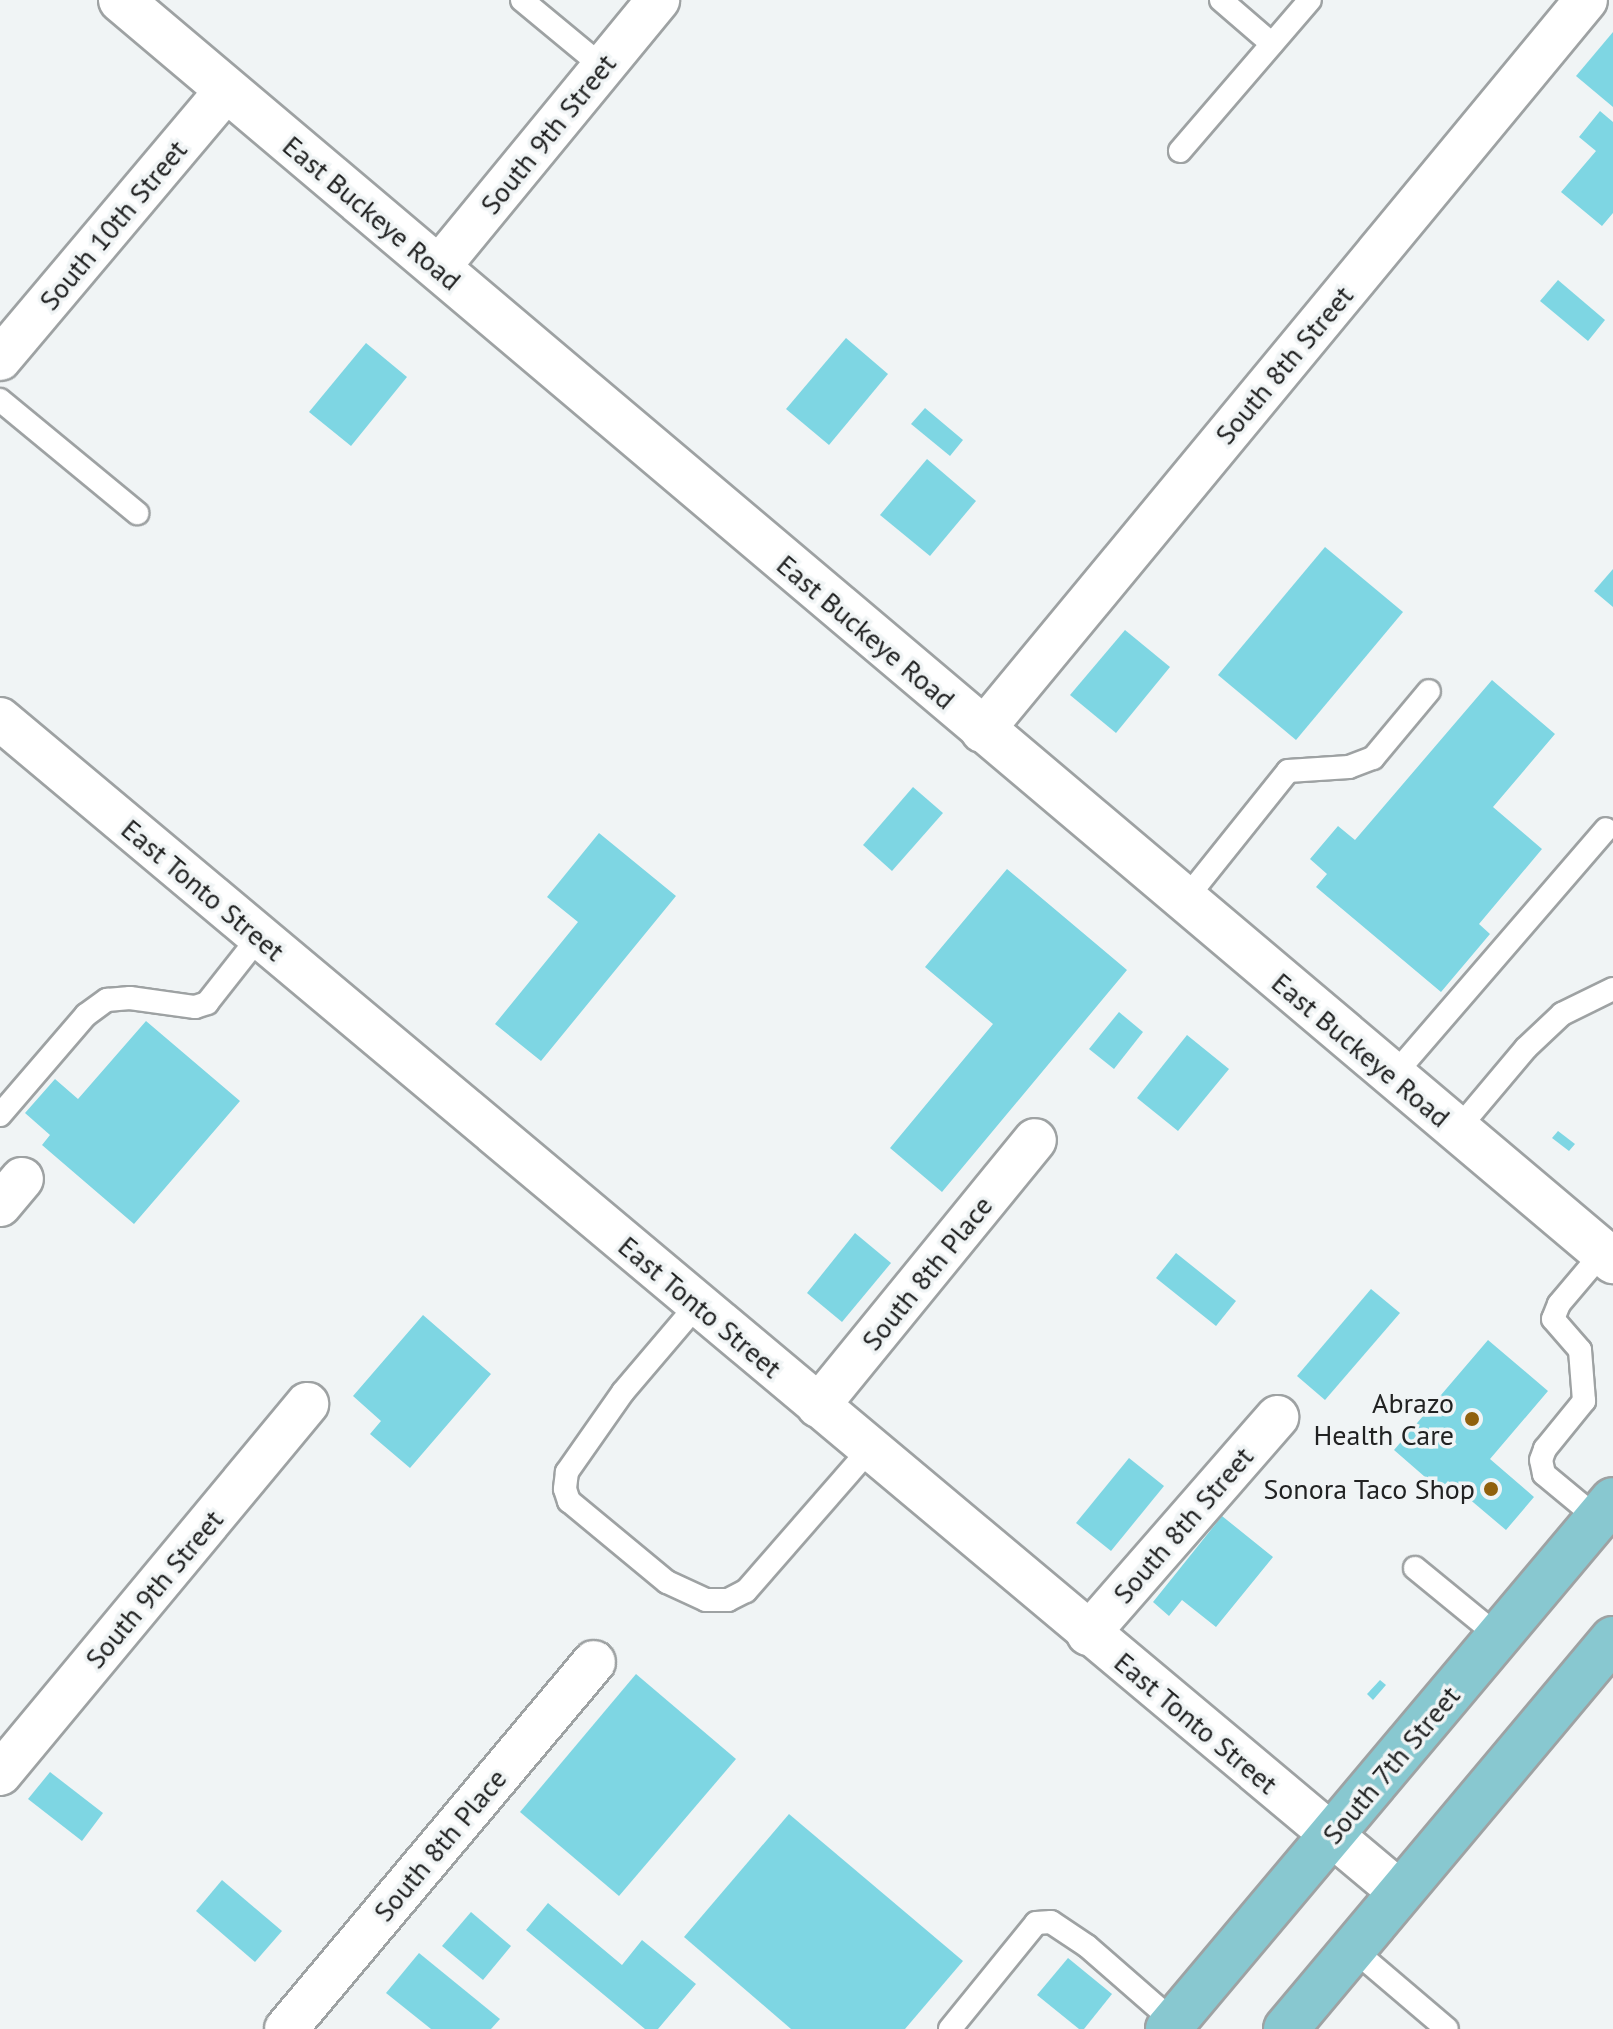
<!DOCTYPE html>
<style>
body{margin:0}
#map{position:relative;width:1613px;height:2029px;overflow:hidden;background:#f0f4f5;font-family:"PT Sans",sans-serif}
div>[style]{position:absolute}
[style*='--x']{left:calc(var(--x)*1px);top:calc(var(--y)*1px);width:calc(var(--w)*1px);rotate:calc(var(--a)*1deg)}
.building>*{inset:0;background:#7ed6e3}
.roads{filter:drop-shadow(2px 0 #9ea2a3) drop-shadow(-2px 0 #9ea2a3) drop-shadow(0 2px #9ea2a3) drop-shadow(0 -2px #9ea2a3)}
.lane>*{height:22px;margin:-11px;padding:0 11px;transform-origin:11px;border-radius:11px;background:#fff}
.street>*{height:42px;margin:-21px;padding:0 21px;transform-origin:21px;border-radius:21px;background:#fff}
.secondary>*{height:44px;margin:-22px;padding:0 22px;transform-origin:22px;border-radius:22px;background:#fff}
.primary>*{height:44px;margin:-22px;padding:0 22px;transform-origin:22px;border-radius:22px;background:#88c8d0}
.dots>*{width:22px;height:22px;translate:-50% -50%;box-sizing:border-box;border:4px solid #f0f4f5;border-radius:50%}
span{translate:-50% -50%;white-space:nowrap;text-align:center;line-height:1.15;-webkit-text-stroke:7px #f0f4f5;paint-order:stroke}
.street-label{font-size:28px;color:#212222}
.poi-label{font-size:28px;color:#212222}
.right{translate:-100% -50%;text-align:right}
</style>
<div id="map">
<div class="building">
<i style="clip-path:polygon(1613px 32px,1613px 107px,1576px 76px)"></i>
<i style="clip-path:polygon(1600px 111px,1613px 122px,1613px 213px,1602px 226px,1561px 192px,1596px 151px,1579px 137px)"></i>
<i style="clip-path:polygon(1558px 280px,1605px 320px,1588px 341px,1540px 301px)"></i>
<i style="clip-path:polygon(846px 338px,888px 374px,829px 445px,786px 409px)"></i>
<i style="clip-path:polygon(366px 343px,407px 377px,351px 446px,309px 412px)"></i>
<i style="clip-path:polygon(925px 408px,963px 440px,950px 456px,911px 424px)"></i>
<i style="clip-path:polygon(927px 459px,976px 501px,930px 556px,880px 515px)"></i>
<i style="clip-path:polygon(1325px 547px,1403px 612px,1296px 740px,1218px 675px)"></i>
<i style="clip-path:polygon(1613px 569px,1613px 607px,1594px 591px)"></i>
<i style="clip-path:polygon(1125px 630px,1170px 667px,1116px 733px,1070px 695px)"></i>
<i style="clip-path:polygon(1492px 680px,1555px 734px,1493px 807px,1542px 849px,1479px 924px,1490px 934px,1441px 992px,1316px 887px,1327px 874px,1310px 859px,1338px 826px,1355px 840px)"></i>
<i style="clip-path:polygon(913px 787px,943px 813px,892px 871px,863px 845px)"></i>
<i style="clip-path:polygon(599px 833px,676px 896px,541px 1061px,495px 1024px,578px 922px,547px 897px)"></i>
<i style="clip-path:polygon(1007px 869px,1127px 970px,942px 1192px,890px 1148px,993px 1024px,925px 967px)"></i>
<i style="clip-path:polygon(1119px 1012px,1143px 1032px,1114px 1069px,1089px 1049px)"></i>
<i style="clip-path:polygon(146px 1021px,240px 1101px,134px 1224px,42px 1145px,50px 1135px,25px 1113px,55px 1079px,78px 1099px)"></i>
<i style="clip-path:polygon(1187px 1035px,1229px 1069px,1178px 1131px,1137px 1098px)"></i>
<i style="clip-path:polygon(1558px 1131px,1575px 1144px,1569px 1151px,1552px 1138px)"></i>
<i style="clip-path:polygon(855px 1233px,891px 1263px,842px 1322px,807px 1293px)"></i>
<i style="clip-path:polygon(1176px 1253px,1236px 1301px,1216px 1326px,1156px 1278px)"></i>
<i style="clip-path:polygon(1371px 1289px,1400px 1313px,1325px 1400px,1297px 1376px)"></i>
<i style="clip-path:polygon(423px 1315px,491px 1374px,410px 1468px,370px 1434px,381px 1421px,353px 1396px)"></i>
<i style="clip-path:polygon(1488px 1340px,1548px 1391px,1490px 1459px,1534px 1497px,1506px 1530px,1448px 1481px,1440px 1490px,1394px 1450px)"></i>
<i style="clip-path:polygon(1129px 1458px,1164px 1486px,1111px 1551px,1076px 1523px)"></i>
<i style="clip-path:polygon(1222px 1516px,1273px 1557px,1216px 1627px,1182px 1600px,1169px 1616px,1153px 1602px)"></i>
<i style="clip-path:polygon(636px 1674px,736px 1759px,619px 1896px,520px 1812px)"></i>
<i style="clip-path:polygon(1380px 1680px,1386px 1685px,1373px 1700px,1367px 1694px)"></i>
<i style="clip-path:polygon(50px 1772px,103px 1813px,82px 1841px,28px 1799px)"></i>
<i style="clip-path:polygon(789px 1814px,963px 1961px,905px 2029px,791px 2029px,684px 1937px)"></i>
<i style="clip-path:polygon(222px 1880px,282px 1931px,255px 1962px,196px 1911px)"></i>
<i style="clip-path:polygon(548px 1903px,622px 1965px,642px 1940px,696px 1984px,658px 2029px,645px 2029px,526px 1930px)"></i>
<i style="clip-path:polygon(471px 1912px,511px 1946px,483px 1980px,442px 1946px)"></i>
<i style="clip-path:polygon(419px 1953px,500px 2019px,491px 2029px,431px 2029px,386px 1993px)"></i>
<i style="clip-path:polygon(1068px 1958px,1112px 1994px,1084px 2029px,1079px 2029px,1037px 1995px)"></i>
</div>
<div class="roads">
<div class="lane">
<i style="--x:522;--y:0;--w:105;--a:39.6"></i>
<i style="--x:1221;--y:0;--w:67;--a:40.8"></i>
<i style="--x:1180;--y:151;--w:199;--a:-49.3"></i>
<i style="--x:0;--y:400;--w:178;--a:39.5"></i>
<i style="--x:1184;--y:901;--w:166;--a:-51.3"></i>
<i style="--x:1288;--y:771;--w:61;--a:-3.8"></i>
<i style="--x:1349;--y:767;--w:26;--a:-21"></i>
<i style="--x:1373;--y:758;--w:87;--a:-50.1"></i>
<i style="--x:1393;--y:1076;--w:326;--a:-49.2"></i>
<i style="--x:0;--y:1115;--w:132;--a:-49.3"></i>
<i style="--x:86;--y:1015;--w:26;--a:-36"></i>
<i style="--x:107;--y:1000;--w:23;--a:-5"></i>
<i style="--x:130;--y:998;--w:66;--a:7.9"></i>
<i style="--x:195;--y:1007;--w:13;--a:-18"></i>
<i style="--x:207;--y:1003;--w:84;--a:-51.8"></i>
<i style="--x:1457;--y:1130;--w:107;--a:-49.9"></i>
<i style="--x:1526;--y:1048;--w:50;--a:-43.4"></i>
<i style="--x:1562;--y:1014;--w:57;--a:-26.1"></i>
<i style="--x:697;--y:1305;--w:114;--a:130.4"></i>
<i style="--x:623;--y:1392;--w:98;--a:125"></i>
<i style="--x:567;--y:1472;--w:17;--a:97"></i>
<i style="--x:565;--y:1489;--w:13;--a:72"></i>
<i style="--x:569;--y:1501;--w:127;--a:39.6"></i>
<i style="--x:667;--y:1582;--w:43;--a:24.8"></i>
<i style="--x:706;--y:1600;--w:22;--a:0"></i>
<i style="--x:728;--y:1600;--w:20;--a:-27"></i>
<i style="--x:746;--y:1591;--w:189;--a:-48.9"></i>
<i style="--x:1597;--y:1518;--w:69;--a:-140.3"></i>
<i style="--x:1544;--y:1474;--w:14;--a:-102"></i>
<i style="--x:1541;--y:1460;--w:12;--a:-70"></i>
<i style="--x:1545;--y:1449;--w:62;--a:-50.9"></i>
<i style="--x:1584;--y:1401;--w:51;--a:-94.5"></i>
<i style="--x:1580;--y:1350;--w:41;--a:-131.1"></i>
<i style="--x:1553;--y:1319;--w:16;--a:-68"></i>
<i style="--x:1559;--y:1304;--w:68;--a:-49.8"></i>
<i style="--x:1415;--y:1568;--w:107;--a:39.3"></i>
<i style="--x:1353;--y:1949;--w:123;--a:40.4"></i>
<i style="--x:950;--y:2029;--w:136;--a:-50.9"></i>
<i style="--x:1036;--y:1923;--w:15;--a:-4"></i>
<i style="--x:1051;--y:1922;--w:43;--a:33.7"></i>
<i style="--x:1087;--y:1946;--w:116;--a:41.1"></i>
</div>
<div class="street">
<i style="--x:438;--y:268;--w:347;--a:-50.6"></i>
<i style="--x:0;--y:359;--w:351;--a:-49.9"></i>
<i style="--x:0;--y:719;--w:1826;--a:39.96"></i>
<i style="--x:982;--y:731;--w:948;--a:-50.43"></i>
<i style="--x:0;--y:1205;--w:34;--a:-50"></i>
<i style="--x:818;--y:1406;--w:343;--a:-50.8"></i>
<i style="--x:1088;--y:1634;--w:288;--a:-48.9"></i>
<i style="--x:0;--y:1774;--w:481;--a:-50.3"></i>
<i style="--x:286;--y:2029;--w:479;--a:-50"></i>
</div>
<div class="secondary">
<i style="--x:121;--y:0;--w:1954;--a:40.2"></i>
</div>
<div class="primary">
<i style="--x:1168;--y:2029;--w:691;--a:-49.93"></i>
<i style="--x:1286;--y:2029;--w:509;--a:-50.02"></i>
</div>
</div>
<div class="dots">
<i style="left:1472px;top:1419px;background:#90610d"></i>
<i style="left:1491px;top:1489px;background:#90610d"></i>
</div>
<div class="street-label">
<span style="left:548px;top:134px;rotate:-51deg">South 9th Street</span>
<span style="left:372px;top:213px;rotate:40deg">East Buckeye Road</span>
<span style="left:113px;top:225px;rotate:-50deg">South 10th Street</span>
<span style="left:1284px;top:365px;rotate:-50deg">South 8th Street</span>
<span style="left:866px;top:632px;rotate:40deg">East Buckeye Road</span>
<span style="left:203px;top:890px;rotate:40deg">East Tonto Street</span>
<span style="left:1361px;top:1050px;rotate:40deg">East Buckeye Road</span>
<span style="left:927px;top:1273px;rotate:-51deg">South 8th Place</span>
<span style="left:700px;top:1307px;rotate:40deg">East Tonto Street</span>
<span style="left:1183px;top:1525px;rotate:-49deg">South 8th Street</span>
<span style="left:154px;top:1589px;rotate:-50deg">South 9th Street</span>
<span style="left:1196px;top:1723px;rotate:40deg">East Tonto Street</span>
<span style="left:1391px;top:1765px;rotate:-50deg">South 7th Street</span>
<span style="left:440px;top:1845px;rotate:-50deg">South 8th Place</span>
</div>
<div class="poi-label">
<span class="right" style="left:1454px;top:1419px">Abrazo<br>Health Care</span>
<span class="right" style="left:1475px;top:1489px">Sonora Taco Shop</span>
</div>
</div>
